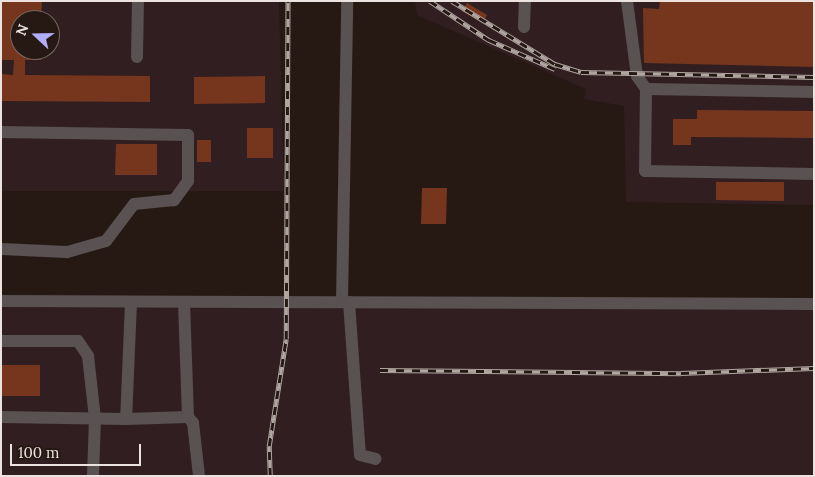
<!DOCTYPE html>
<style>
body{margin:0}
#map{position:relative;width:815px;height:477px;overflow:hidden;background:#261914;font-family:Lora,serif}
div>[style]{position:absolute}
[style*='--x']{left:calc(var(--x)*1px);top:calc(var(--y)*1px);width:calc(var(--w)*1px);rotate:calc(var(--a)*1deg)}
.industrial>*{inset:0;background:#311e20}
.building>*{inset:0;background:#76361e}
.minor>*{height:12px;margin:-6px;padding:0 6px;transform-origin:6px;border-radius:6px;background:#595152}
.rail>*{height:4.5px;margin-top:-2.25px;transform-origin:0;background:repeating-linear-gradient(90deg,#261914 0 8px,#afa5a1 0 16px);box-sizing:border-box;border-block:1px solid #afa5a1}
span{translate:-50% -50%;white-space:nowrap;text-align:center;line-height:1.15;-webkit-text-stroke:4px #261914;paint-order:stroke}
.frame{position:absolute;inset:0;border:2px solid #ece2df;pointer-events:none}
.north{position:absolute;left:10px;top:10px;width:50px;height:50px;box-sizing:border-box;background:#261914;border:1px solid #756965;border-radius:50%;rotate:291deg;font-size:14px;font-weight:700;line-height:20px;text-align:center;color:#ece2df}
.north::after{content:'';display:block;margin:auto;width:18px;height:22px;background:#b1adfa;clip-path:polygon(50% 0,100% 100%,50% 72%,0 100%)}
.scale{position:absolute;left:10px;top:444px;width:131px;height:22px;box-sizing:border-box;border:2px solid #ece2df;border-top:0;padding-left:6px;font-size:15px;line-height:18px;white-space:nowrap;color:#ece2df;-webkit-text-stroke:4px #261914;paint-order:stroke}
</style>
<div id="map">
<div class="industrial">
<i style="clip-path:polygon(evenodd,1px 1px,279px 1px,284px 191px,1px 191px,1px 1px,20px 20px,50px 20px,50px 50px,20px 50px,20px 20px)"></i>
<i style="clip-path:polygon(415px 1px,814px 1px,814px 205px,626px 202px,624px 106px,584px 99px,586px 89px,417px 15px)"></i>
<i style="clip-path:polygon(1px 302px,814px 304px,814px 476px,1px 476px)"></i>
</div>
<div class="building">
<i style="clip-path:polygon(1px 1px,42px 1px,41px 20px,20px 20px,20px 50px,41px 50px,41px 60px,25px 60px,25px 75px,150px 76px,150px 102px,1px 101px,1px 74px,13px 75px,14px 60px,1px 60px)"></i>
<i style="clip-path:polygon(660px 1px,814px 1px,814px 67px,644px 63px,643px 8px,659px 9px)"></i>
<i style="clip-path:polygon(467px 3px,487px 15px,483px 23px,462px 11px)"></i>
<i style="clip-path:polygon(265px 76px,265px 103px,194px 104px,194px 77px)"></i>
<i style="clip-path:polygon(697px 110px,814px 111px,814px 138px,691px 137px,691px 145px,673px 145px,673px 119px,697px 119px)"></i>
<i style="clip-path:polygon(247px 128px,273px 128px,273px 158px,247px 158px)"></i>
<i style="clip-path:polygon(197px 140px,211px 140px,211px 162px,197px 162px)"></i>
<i style="clip-path:polygon(116px 144px,157px 144px,157px 175px,115px 175px)"></i>
<i style="clip-path:polygon(716px 182px,784px 182px,784px 201px,716px 200px)"></i>
<i style="clip-path:polygon(422px 188px,447px 188px,446px 224px,421px 224px)"></i>
<i style="clip-path:polygon(1px 365px,40px 365px,40px 396px,1px 396px)"></i>
</div>
<div class="minor">
<i style="--x:627;--y:1;--w:76;--a:82.4"></i>
<i style="--x:637;--y:76;--w:16;--a:55"></i>
<i style="--x:646;--y:89;--w:168;--a:1"></i>
<i style="--x:524;--y:27;--w:26;--a:-88"></i>
<i style="--x:137;--y:57;--w:56;--a:-89"></i>
<i style="--x:646;--y:89;--w:82;--a:90.7"></i>
<i style="--x:645;--y:171;--w:169;--a:1"></i>
<i style="--x:1;--y:132;--w:187;--a:0.9"></i>
<i style="--x:188;--y:135;--w:46;--a:90"></i>
<i style="--x:188;--y:181;--w:24;--a:126"></i>
<i style="--x:174;--y:200;--w:40;--a:174.3"></i>
<i style="--x:134;--y:204;--w:46;--a:127.1"></i>
<i style="--x:106;--y:241;--w:41;--a:164.2"></i>
<i style="--x:67;--y:252;--w:66;--a:-177.4"></i>
<i style="--x:1;--y:301;--w:813;--a:0.21"></i>
<i style="--x:131;--y:302;--w:117;--a:92.4"></i>
<i style="--x:126;--y:419;--w:62;--a:-1.8"></i>
<i style="--x:188;--y:417;--w:115;--a:-92"></i>
<i style="--x:342;--y:302;--w:301;--a:-89"></i>
<i style="--x:349;--y:302;--w:153;--a:85.9"></i>
<i style="--x:360;--y:455;--w:16;--a:14"></i>
<i style="--x:1;--y:341;--w:77;--a:0"></i>
<i style="--x:78;--y:341;--w:18;--a:56"></i>
<i style="--x:88;--y:356;--w:62;--a:83.6"></i>
<i style="--x:95;--y:418;--w:58;--a:92"></i>
<i style="--x:1;--y:417;--w:125;--a:0.9"></i>
<i style="--x:188;--y:417;--w:8;--a:50"></i>
<i style="--x:193;--y:423;--w:53;--a:83.5"></i>
</div>
<div class="rail">
<i style="--x:430;--y:1;--w:71;--a:33.5"></i>
<i style="--x:489;--y:40;--w:72;--a:23.7"></i>
<i style="--x:452;--y:1;--w:121;--a:31.5"></i>
<i style="--x:555;--y:64;--w:27;--a:17"></i>
<i style="--x:581;--y:72;--w:233;--a:1.2"></i>
<i style="--x:380;--y:370;--w:301;--a:0.6"></i>
<i style="--x:681;--y:373;--w:133;--a:-2.2"></i>
<i style="--x:270;--y:476;--w:30;--a:-92"></i>
<i style="--x:269;--y:446;--w:108;--a:-81"></i>
<i style="--x:286;--y:339;--w:338;--a:-89.7"></i>
</div>
<div class="frame"></div>
<div class="north">N</div>
<div class="scale">100 m</div>
</div>
